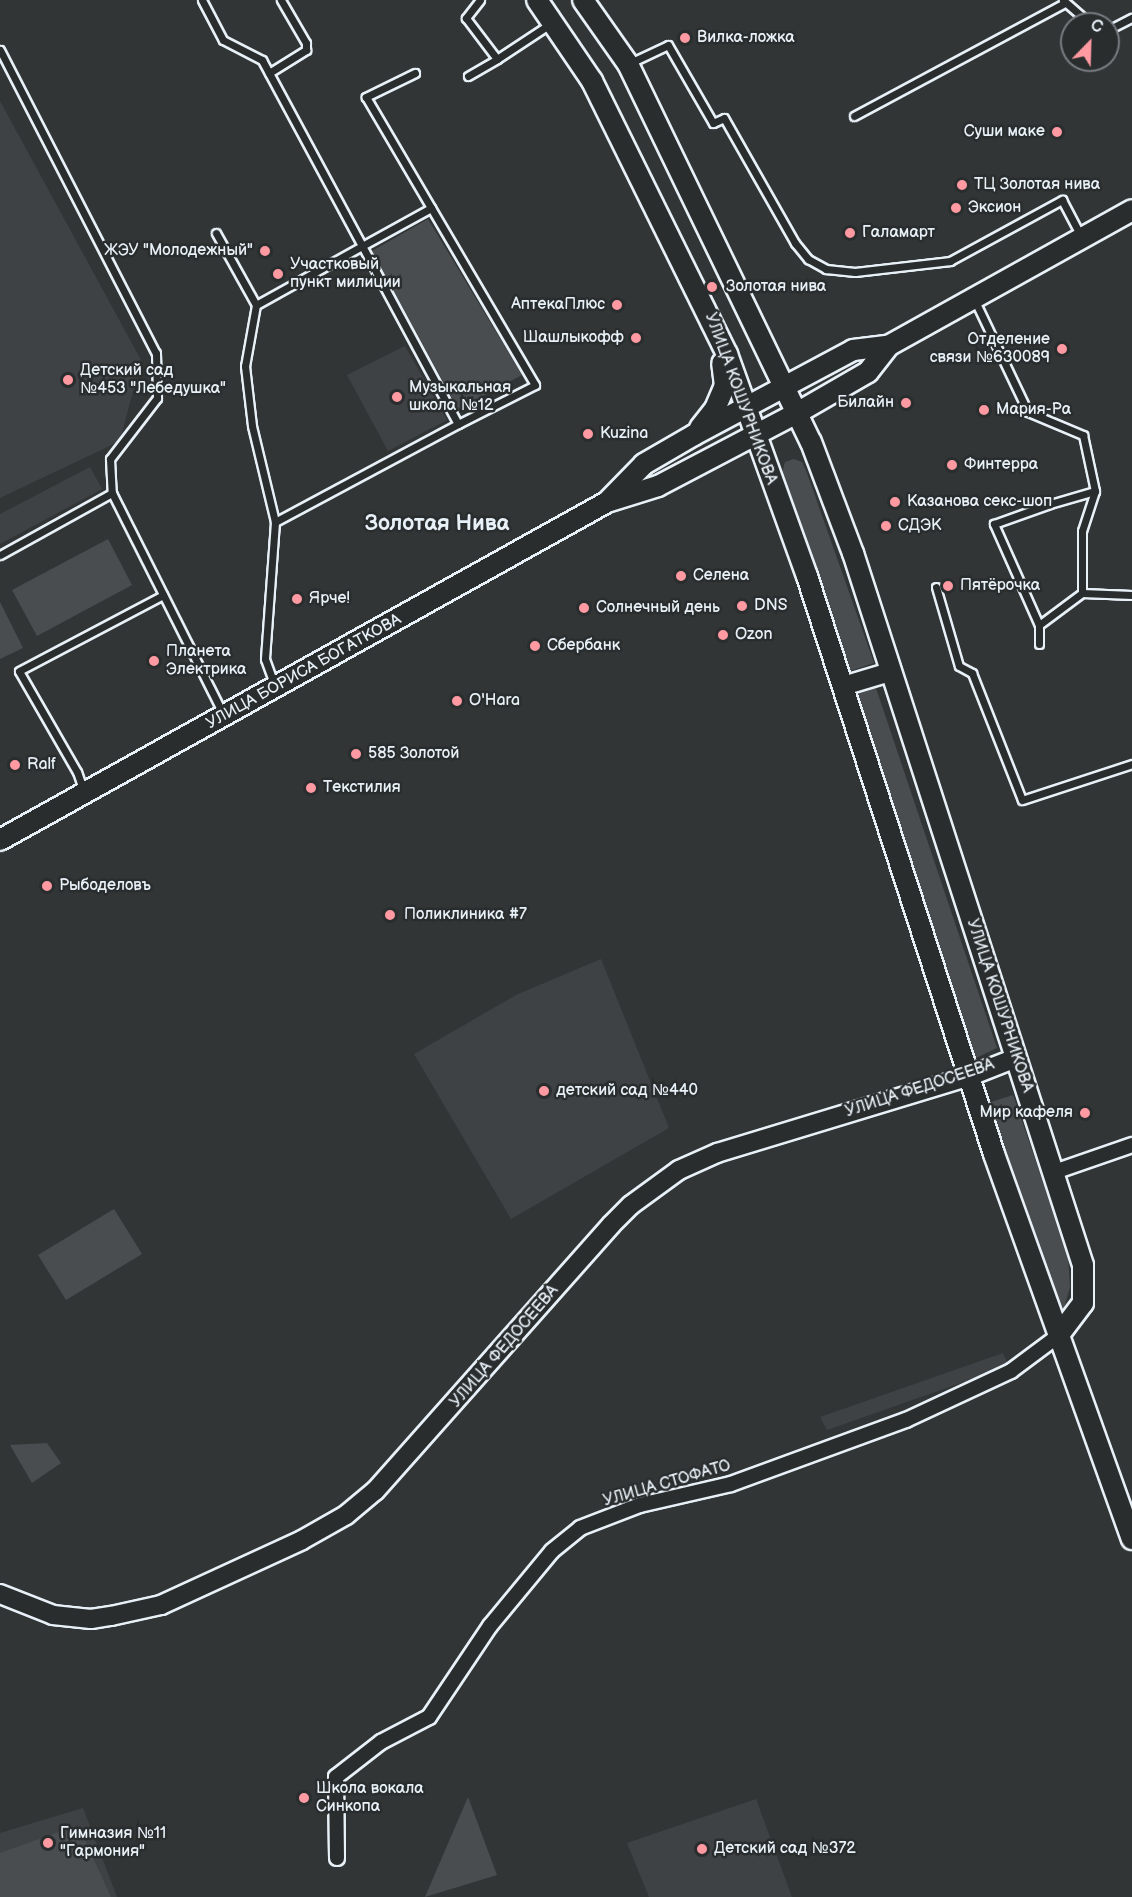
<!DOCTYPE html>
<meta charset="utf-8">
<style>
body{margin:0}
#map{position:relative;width:1132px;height:1897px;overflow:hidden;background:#323536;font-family:"Balsamiq Sans",sans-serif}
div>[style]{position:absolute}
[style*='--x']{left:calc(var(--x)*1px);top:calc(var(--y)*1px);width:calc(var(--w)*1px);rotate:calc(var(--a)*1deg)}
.built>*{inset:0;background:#3f4244}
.green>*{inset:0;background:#494d4f}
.roads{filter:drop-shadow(2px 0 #e8f1f8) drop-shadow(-2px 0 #e8f1f8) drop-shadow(0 2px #e8f1f8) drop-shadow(0 -2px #e8f1f8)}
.service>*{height:7px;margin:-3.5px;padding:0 3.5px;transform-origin:3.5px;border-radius:3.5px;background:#2a2d2e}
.minor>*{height:14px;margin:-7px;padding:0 7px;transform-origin:7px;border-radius:7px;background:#2a2d2e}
.tertiary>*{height:18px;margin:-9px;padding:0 9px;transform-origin:9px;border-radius:9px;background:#2a2d2e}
.secondary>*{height:20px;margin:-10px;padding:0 10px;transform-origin:10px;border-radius:10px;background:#2a2d2e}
.dots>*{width:16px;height:16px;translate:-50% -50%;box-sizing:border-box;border:3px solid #2a2d2e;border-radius:50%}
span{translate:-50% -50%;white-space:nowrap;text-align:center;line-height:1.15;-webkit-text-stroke:5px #2a2d2e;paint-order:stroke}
.poi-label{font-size:16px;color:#e8f1f8}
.left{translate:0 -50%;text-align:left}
.right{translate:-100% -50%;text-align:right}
.street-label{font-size:16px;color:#e8f1f8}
.district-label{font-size:22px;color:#e8f1f8;font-weight:700}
.north{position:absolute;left:1060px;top:12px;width:60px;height:60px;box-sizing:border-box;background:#2a2d2e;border:2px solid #767b7f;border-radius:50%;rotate:23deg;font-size:16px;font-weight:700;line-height:24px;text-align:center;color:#e8f1f8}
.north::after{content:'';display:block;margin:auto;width:21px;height:27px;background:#ff9aa2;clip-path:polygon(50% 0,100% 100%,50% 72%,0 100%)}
</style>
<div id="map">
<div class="built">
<i style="clip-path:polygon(0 101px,141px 360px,120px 441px,0 498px)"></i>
<i style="clip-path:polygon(405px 346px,447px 420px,388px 451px,347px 375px)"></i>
<i style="clip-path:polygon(90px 467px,102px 489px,0 544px,0 514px)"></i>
<i style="clip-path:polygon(601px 959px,669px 1128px,511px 1219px,414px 1054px,516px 995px)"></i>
<i style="clip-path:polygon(1003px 1353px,1009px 1366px,827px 1430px,820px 1417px)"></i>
<i style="clip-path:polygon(756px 1799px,792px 1897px,649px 1897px,627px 1843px)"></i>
<i style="clip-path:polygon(83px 1808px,117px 1897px,0 1897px,0 1833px)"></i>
</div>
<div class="green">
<i style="clip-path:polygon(428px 219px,522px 375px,458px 409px,372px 251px)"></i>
<i style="clip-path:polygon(794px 459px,802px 462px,807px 473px,874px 663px,850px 671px,782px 473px,785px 462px)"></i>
<i style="clip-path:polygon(108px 539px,132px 585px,37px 636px,12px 590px)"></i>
<i style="clip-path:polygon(0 602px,23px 648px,0 659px)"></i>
<i style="clip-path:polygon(875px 685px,997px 1048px,976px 1058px,853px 693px)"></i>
<i style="clip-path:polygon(1013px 1095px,1068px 1254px,1070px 1287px,1064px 1308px,1056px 1304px,988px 1103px)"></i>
<i style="clip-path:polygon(114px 1209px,142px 1254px,66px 1300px,38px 1255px)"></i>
<i style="clip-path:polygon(47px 1443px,61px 1463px,32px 1483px,10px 1445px)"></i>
<i style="clip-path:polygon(468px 1797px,497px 1875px,425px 1897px)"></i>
<i style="clip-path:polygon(78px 1825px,111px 1897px,0 1897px,0 1853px)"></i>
</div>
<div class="roads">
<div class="service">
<i style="--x:202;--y:0;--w:45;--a:62.3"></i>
<i style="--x:223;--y:40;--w:44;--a:27.1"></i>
<i style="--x:262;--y:60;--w:211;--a:61.7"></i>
<i style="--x:362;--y:246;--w:121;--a:150.9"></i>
<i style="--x:256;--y:305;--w:62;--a:100.2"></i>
<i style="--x:245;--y:366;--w:60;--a:83.3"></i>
<i style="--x:252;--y:426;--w:99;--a:76.5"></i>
<i style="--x:275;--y:522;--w:137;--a:94.2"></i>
<i style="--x:265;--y:659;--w:27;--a:70"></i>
<i style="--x:480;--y:0;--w:23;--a:128"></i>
<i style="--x:466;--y:18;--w:51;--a:52.9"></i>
<i style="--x:497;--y:59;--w:64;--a:-33.4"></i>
<i style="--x:1063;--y:0;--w:37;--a:41"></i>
<i style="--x:1108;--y:30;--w:27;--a:-27"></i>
<i style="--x:0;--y:50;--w:341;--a:62.8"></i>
<i style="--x:156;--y:353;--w:45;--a:88.7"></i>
<i style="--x:157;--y:398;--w:77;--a:127.6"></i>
<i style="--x:110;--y:459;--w:34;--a:87"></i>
<i style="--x:112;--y:493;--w:247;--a:63.3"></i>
<i style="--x:630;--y:63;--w:42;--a:-25.3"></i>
<i style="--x:668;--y:45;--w:90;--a:60"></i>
<i style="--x:713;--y:123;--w:12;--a:-24"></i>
<i style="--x:724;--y:118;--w:144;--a:60.4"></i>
<i style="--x:795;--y:243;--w:21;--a:51"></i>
<i style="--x:808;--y:259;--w:21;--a:29"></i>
<i style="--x:826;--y:269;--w:29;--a:6"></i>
<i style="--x:855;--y:272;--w:96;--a:-6.6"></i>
<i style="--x:950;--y:261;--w:128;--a:-28.6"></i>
<i style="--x:1062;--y:200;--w:41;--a:62.2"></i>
<i style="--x:269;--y:73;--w:44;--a:-31.9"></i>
<i style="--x:306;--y:50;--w:7;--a:-90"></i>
<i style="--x:306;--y:43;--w:50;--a:-120.2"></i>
<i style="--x:415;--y:73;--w:55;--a:153.9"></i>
<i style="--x:366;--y:97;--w:334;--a:59.6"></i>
<i style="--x:535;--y:385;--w:86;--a:153.1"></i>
<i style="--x:468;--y:76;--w:34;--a:-30"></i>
<i style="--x:854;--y:116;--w:239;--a:-28.2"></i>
<i style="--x:216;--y:233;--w:82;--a:60.9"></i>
<i style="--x:975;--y:301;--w:123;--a:64.5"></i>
<i style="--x:1028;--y:412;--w:60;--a:22.7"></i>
<i style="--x:1083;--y:435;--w:57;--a:77.9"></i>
<i style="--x:275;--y:522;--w:208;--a:-28.2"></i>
<i style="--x:458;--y:424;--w:202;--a:-118.3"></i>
<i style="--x:362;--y:246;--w:79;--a:-28.8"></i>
<i style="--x:0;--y:555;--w:128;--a:-29"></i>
<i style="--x:936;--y:587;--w:82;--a:73.8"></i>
<i style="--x:959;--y:666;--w:15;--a:28"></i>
<i style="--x:972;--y:673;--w:136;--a:68.5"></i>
<i style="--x:1022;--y:800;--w:116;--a:-18.1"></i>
<i style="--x:1039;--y:625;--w:111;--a:-114"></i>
<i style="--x:994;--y:524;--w:59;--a:-19.7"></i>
<i style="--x:1050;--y:504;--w:47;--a:-16.1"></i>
<i style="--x:1095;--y:491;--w:42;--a:108"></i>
<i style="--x:1082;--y:531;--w:62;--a:90"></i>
<i style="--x:1082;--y:593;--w:50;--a:2.3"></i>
<i style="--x:1039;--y:644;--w:19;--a:-90"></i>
<i style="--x:1039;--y:625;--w:54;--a:-36.7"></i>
<i style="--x:84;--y:792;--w:21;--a:-109"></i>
<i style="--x:77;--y:772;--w:116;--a:-119.9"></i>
<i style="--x:19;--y:671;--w:163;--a:-27.8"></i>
</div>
<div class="minor">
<i style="--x:1054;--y:1172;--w:83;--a:-19.1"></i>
<i style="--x:337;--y:1858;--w:81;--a:-90.7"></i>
<i style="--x:336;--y:1777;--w:57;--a:-37.9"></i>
<i style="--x:381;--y:1742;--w:54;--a:-27.5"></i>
<i style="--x:429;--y:1717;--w:110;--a:-56.2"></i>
<i style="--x:490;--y:1626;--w:97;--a:-50.4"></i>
<i style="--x:552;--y:1551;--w:36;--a:-39"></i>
<i style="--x:580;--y:1528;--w:64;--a:-21"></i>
<i style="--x:640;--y:1505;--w:93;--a:-13"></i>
<i style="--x:731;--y:1484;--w:186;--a:-20.1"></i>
<i style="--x:906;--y:1420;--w:116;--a:-25"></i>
<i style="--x:1011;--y:1371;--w:59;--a:-36.7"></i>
</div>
<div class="tertiary">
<i style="--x:843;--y:686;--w:49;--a:-16.6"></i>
<i style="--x:0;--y:1594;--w:57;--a:21.6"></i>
<i style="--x:53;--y:1615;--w:38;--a:6"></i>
<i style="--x:91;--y:1619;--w:20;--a:-9"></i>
<i style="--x:111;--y:1616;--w:51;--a:-12.4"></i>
<i style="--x:161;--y:1605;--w:155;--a:-24.7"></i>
<i style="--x:302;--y:1540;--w:51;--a:-29.6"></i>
<i style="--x:346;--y:1515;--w:38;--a:-40"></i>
<i style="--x:375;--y:1491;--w:356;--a:-48.4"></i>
<i style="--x:611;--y:1225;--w:28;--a:-45"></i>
<i style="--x:631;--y:1205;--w:59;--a:-36.1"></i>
<i style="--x:679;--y:1170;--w:42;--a:-24.1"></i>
<i style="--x:717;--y:1153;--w:264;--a:-16.9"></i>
<i style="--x:970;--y:1076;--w:49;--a:-21.4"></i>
</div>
<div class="secondary">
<i style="--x:537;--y:0;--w:98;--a:55.8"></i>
<i style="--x:592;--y:81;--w:305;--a:63.7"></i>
<i style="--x:727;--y:354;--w:236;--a:70.2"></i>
<i style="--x:807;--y:576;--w:607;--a:72.07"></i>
<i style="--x:994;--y:1154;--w:409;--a:70.3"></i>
<i style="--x:583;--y:0;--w:78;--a:54.9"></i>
<i style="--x:628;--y:64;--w:420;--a:64.2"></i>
<i style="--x:811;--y:442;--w:119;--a:69.3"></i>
<i style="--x:853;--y:553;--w:748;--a:72.1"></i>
<i style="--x:1083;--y:1265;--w:38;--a:90"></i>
<i style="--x:1083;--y:1303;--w:41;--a:127.1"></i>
<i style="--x:700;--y:428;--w:24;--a:-52"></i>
<i style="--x:715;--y:409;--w:25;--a:-67"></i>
<i style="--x:725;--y:386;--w:23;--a:-97"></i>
<i style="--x:609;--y:500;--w:50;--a:-45.8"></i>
<i style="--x:644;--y:464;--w:58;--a:-30.1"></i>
<i style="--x:694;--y:435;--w:180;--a:-28.1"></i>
<i style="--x:853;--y:350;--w:35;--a:-7"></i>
<i style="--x:888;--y:346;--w:279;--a:-29.1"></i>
<i style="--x:0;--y:840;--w:695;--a:-29.11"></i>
<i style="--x:607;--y:502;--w:53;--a:-17.4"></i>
<i style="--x:658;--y:486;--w:157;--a:-27.7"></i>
<i style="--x:797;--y:413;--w:82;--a:-30"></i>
<i style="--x:868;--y:372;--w:33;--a:-52"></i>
</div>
</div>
<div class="dots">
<i style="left:685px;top:38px;background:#ff9aa2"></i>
<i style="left:1057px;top:132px;background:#ff9aa2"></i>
<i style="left:962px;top:185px;background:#ff9aa2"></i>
<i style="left:956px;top:208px;background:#ff9aa2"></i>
<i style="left:850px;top:233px;background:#ff9aa2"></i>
<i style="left:265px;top:251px;background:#ff9aa2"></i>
<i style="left:278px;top:274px;background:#ff9aa2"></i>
<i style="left:712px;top:287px;background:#ff9aa2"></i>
<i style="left:617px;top:305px;background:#ff9aa2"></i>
<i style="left:636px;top:338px;background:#ff9aa2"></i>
<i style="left:1062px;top:349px;background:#ff9aa2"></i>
<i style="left:68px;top:380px;background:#ff9aa2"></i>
<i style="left:397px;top:397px;background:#ff9aa2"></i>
<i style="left:906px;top:403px;background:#ff9aa2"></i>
<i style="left:984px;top:410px;background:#ff9aa2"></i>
<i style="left:588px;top:434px;background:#ff9aa2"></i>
<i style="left:952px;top:465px;background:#ff9aa2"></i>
<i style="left:895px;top:502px;background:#ff9aa2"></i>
<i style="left:886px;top:526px;background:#ff9aa2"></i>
<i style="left:681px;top:576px;background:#ff9aa2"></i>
<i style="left:948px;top:586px;background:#ff9aa2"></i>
<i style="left:297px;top:599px;background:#ff9aa2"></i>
<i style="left:742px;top:606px;background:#ff9aa2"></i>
<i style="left:584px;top:608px;background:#ff9aa2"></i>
<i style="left:723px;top:635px;background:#ff9aa2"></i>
<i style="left:535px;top:646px;background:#ff9aa2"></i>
<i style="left:154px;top:661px;background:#ff9aa2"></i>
<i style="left:457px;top:701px;background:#ff9aa2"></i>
<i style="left:356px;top:754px;background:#ff9aa2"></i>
<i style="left:15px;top:765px;background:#ff9aa2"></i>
<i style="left:311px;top:788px;background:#ff9aa2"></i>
<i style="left:47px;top:886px;background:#ff9aa2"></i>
<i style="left:390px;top:915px;background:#ff9aa2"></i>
<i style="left:544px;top:1091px;background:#ff9aa2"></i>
<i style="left:1085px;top:1113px;background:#ff9aa2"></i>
<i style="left:304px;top:1798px;background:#ff9aa2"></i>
<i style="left:48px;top:1843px;background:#ff9aa2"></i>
<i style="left:702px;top:1849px;background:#ff9aa2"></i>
</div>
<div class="poi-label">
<span class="left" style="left:697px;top:38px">Вилка-ложка</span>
<span class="right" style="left:1045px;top:132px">Суши маке</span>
<span class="left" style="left:974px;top:185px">ТЦ Золотая нива</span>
<span class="left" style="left:968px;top:208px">Эксион</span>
<span class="left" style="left:862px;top:233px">Галамарт</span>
<span class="right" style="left:253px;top:251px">ЖЭУ "Молодежный"</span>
<span class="left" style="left:290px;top:274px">Участковый<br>пункт милиции</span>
<span class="left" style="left:726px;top:287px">Золотая нива</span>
<span class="right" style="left:605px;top:305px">АптекаПлюс</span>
<span class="right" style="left:624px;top:338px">Шашлыкофф</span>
<span class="right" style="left:1050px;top:349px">Отделение<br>связи №630089</span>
<span class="left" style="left:80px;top:380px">Детский сад<br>№453 "Лебедушка"</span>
<span class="left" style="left:409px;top:397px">Музыкальная<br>школа №12</span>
<span class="right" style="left:894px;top:403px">Билайн</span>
<span class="left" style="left:996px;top:410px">Мария-Ра</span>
<span class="left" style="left:600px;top:434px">Kuzina</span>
<span class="left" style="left:964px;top:465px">Финтерра</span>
<span class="left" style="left:907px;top:502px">Казанова секс-шоп</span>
<span class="left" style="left:898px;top:526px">СДЭК</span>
<span class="left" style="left:693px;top:576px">Селена</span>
<span class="left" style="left:960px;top:586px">Пятёрочка</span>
<span class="left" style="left:309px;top:599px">Ярче!</span>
<span class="left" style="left:754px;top:606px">DNS</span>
<span class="left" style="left:596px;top:608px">Солнечный день</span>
<span class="left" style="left:735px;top:635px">Ozon</span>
<span class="left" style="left:547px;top:646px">Сбербанк</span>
<span class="left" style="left:166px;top:661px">Планета<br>Электрика</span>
<span class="left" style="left:469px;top:701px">O'Hara</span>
<span class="left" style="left:368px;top:754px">585 Золотой</span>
<span class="left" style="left:27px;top:765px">Ralf</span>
<span class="left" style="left:323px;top:788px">Текстилия</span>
<span class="left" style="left:59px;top:886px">Рыбоделовъ</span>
<span class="left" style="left:404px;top:915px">Поликлиника #7</span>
<span class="left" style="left:556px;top:1091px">детский сад №440</span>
<span class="right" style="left:1073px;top:1113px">Мир кафеля</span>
<span class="left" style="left:316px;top:1798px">Школа вокала<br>Синкопа</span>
<span class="left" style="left:60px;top:1843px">Гимназия №11<br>"Гармония"</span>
<span class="left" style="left:714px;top:1849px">Детский сад №372</span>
</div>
<div class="street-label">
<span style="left:740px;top:399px;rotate:70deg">УЛИЦА КОШУРНИКОВА</span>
<span style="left:304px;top:672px;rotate:-29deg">УЛИЦА БОРИСА БОГАТКОВА</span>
<span style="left:999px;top:1006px;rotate:72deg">УЛИЦА КОШУРНИКОВА</span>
<span style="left:920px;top:1089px;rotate:-18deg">УЛИЦА ФЕДОСЕЕВА</span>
<span style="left:505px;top:1347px;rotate:-49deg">УЛИЦА ФЕДОСЕЕВА</span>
<span style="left:667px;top:1484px;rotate:-16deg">УЛИЦА СТОФАТО</span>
</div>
<div class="district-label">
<span style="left:437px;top:524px">Золотая Нива</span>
</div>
<div class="north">С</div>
</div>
